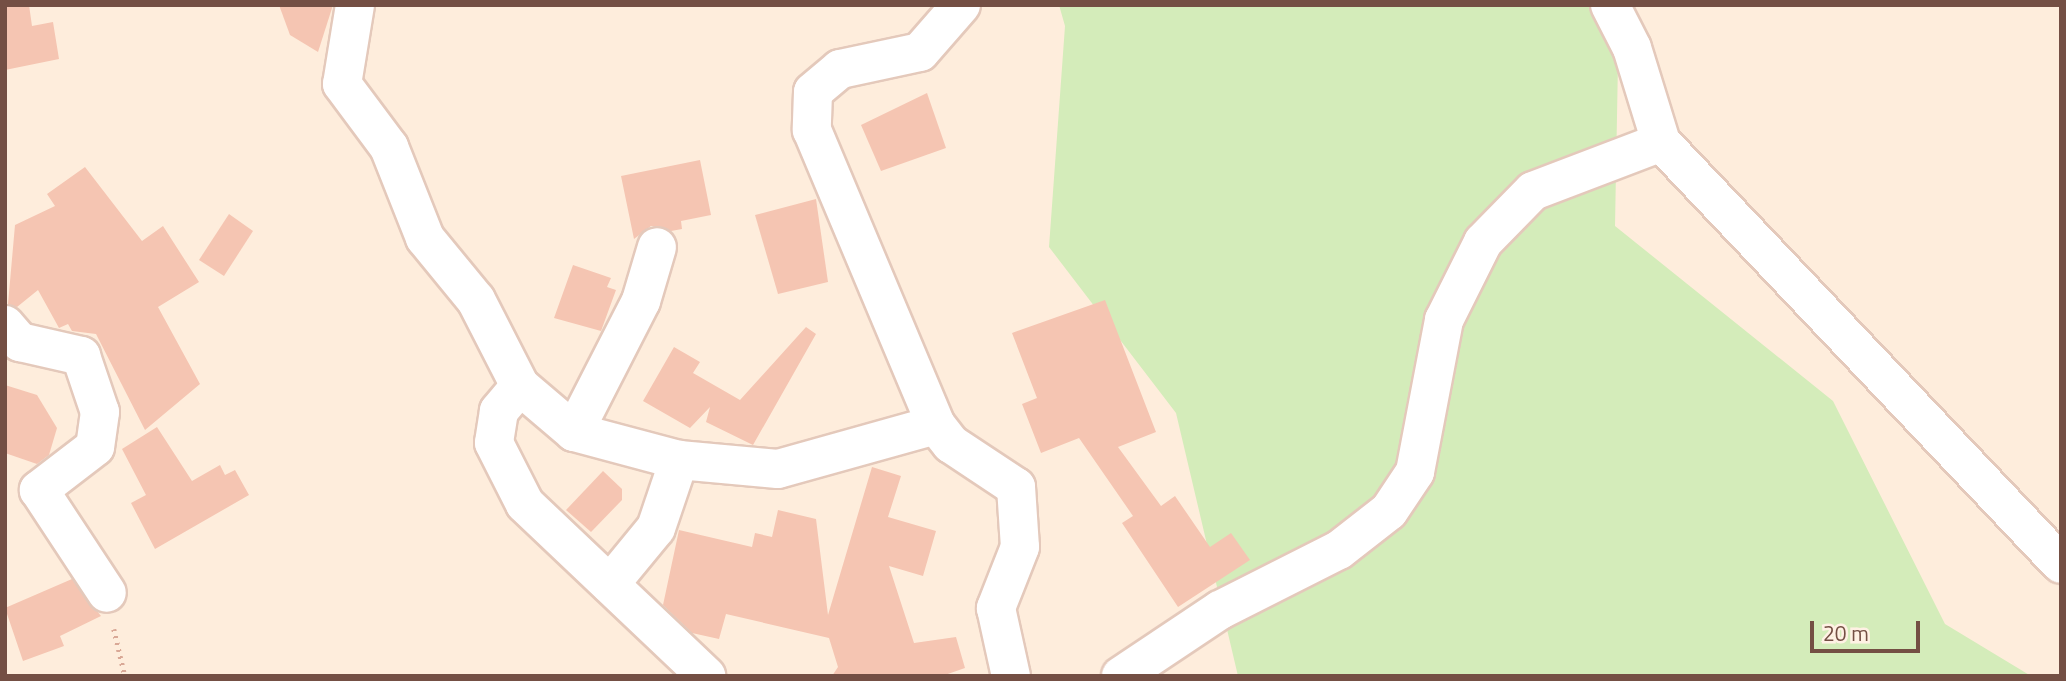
<!DOCTYPE html>
<style>
body{margin:0}
#map{position:relative;width:2066px;height:681px;overflow:hidden;background:#feeddc;font-family:"Titillium Web",sans-serif}
div>[style]{position:absolute}
[style*='--x']{left:calc(var(--x)*1px);top:calc(var(--y)*1px);width:calc(var(--w)*1px);rotate:calc(var(--a)*1deg)}
.green>*{inset:0;background:#d4ecba}
.building>*{inset:0;background:#f5c5b2}
.path>*{height:4.5px;margin-top:-2.25px;transform-origin:0;background:repeating-linear-gradient(90deg,#d9a896 0 2px,transparent 0 7px)}
.roads{filter:drop-shadow(2px 0 #e4c9bb) drop-shadow(-2px 0 #e4c9bb) drop-shadow(0 2px #e4c9bb) drop-shadow(0 -2px #e4c9bb)}
.minor>*{height:38px;margin:-19px;padding:0 19px;transform-origin:19px;border-radius:19px;background:#fff}
span{translate:-50% -50%;white-space:nowrap;text-align:center;line-height:1.15;-webkit-text-stroke:7px #fff1e4;paint-order:stroke}
.frame{position:absolute;inset:0;border:7px solid #744f44;pointer-events:none}
.scale{position:absolute;left:1810px;top:621px;width:110px;height:32px;box-sizing:border-box;border:4px solid #744f44;border-top:0;padding-left:9px;font-size:21px;line-height:24px;white-space:nowrap;color:#744f44;-webkit-text-stroke:5px #fff1e4;paint-order:stroke}
</style>
<div id="map">
<div class="green">
<i style="clip-path:polygon(1059px 5px,1594px 5px,1618px 62px,1615px 226px,1833px 401px,1945px 624px,2031px 676px,1238px 676px,1176px 413px,1049px 247px,1065px 26px)"></i>
</div>
<div class="building">
<i style="clip-path:polygon(5px 5px,29px 5px,32px 26px,53px 22px,59px 59px,5px 70px)"></i>
<i style="clip-path:polygon(279px 5px,333px 5px,318px 52px,290px 35px)"></i>
<i style="clip-path:polygon(927px 93px,946px 148px,881px 171px,861px 125px)"></i>
<i style="clip-path:polygon(700px 160px,711px 215px,681px 221px,682px 229px,671px 231px,651px 226px,634px 239px,621px 176px)"></i>
<i style="clip-path:polygon(85px 167px,142px 241px,163px 226px,199px 282px,158px 307px,200px 384px,145px 430px,96px 334px,72px 331px,68px 324px,59px 328px,38px 290px,17px 307px,8px 304px,15px 225px,55px 206px,47px 194px)"></i>
<i style="clip-path:polygon(816px 199px,828px 282px,778px 294px,755px 215px)"></i>
<i style="clip-path:polygon(229px 214px,253px 231px,224px 276px,199px 260px)"></i>
<i style="clip-path:polygon(573px 265px,611px 278px,607px 287px,616px 290px,601px 331px,554px 318px)"></i>
<i style="clip-path:polygon(1105px 300px,1156px 432px,1118px 447px,1161px 506px,1175px 496px,1210px 547px,1231px 533px,1250px 560px,1178px 607px,1122px 523px,1133px 516px,1079px 438px,1041px 453px,1022px 404px,1037px 398px,1012px 333px)"></i>
<i style="clip-path:polygon(806px 327px,816px 334px,753px 445px,706px 422px,710px 407px,690px 428px,643px 401px,674px 347px,700px 362px,693px 373px,740px 400px)"></i>
<i style="clip-path:polygon(5px 385px,37px 395px,57px 428px,49px 455px,37px 464px,5px 453px)"></i>
<i style="clip-path:polygon(157px 427px,192px 481px,220px 465px,225px 475px,235px 470px,249px 495px,155px 549px,131px 503px,146px 495px,122px 449px)"></i>
<i style="clip-path:polygon(872px 467px,901px 476px,888px 517px,936px 531px,923px 576px,889px 566px,914px 643px,956px 637px,965px 668px,942px 676px,832px 676px,838px 667px,829px 638px,726px 614px,719px 639px,692px 633px,663px 605px,679px 530px,752px 547px,755px 533px,772px 537px,778px 510px,816px 519px,828px 615px)"></i>
<i style="clip-path:polygon(603px 471px,622px 489px,622px 500px,591px 532px,566px 510px)"></i>
<i style="clip-path:polygon(72px 579px,101px 616px,60px 636px,64px 646px,23px 661px,5px 608px)"></i>
</div>
<div class="path">
<i style="--x:114;--y:629;--w:48;--a:76.8"></i>
</div>
<div class="roads">
<div class="minor">
<i style="--x:355;--y:5;--w:80;--a:99.3"></i>
<i style="--x:342;--y:84;--w:79;--a:53.3"></i>
<i style="--x:389;--y:147;--w:98;--a:68.4"></i>
<i style="--x:425;--y:238;--w:80;--a:50.6"></i>
<i style="--x:476;--y:300;--w:97;--a:62.9"></i>
<i style="--x:520;--y:386;--w:71;--a:40.4"></i>
<i style="--x:574;--y:432;--w:109;--a:14.9"></i>
<i style="--x:679;--y:460;--w:99;--a:5.2"></i>
<i style="--x:778;--y:469;--w:164;--a:-15.6"></i>
<i style="--x:961;--y:5;--w:62;--a:131.1"></i>
<i style="--x:920;--y:52;--w:82;--a:168"></i>
<i style="--x:840;--y:69;--w:35;--a:140"></i>
<i style="--x:813;--y:92;--w:38;--a:92"></i>
<i style="--x:812;--y:130;--w:320;--a:67.2"></i>
<i style="--x:936;--y:425;--w:24;--a:52"></i>
<i style="--x:951;--y:444;--w:78;--a:33.5"></i>
<i style="--x:1016;--y:487;--w:60;--a:86.2"></i>
<i style="--x:1020;--y:547;--w:66;--a:111.5"></i>
<i style="--x:996;--y:608;--w:70;--a:77.6"></i>
<i style="--x:1610;--y:5;--w:48;--a:62.9"></i>
<i style="--x:1632;--y:48;--w:98;--a:72.9"></i>
<i style="--x:1661;--y:142;--w:581;--a:46.53"></i>
<i style="--x:5;--y:325;--w:23;--a:49"></i>
<i style="--x:20;--y:342;--w:63;--a:12.9"></i>
<i style="--x:81;--y:356;--w:59;--a:71.3"></i>
<i style="--x:100;--y:412;--w:35;--a:98"></i>
<i style="--x:95;--y:447;--w:71;--a:142.5"></i>
<i style="--x:39;--y:490;--w:123;--a:56.6"></i>
<i style="--x:520;--y:386;--w:33;--a:130"></i>
<i style="--x:499;--y:411;--w:32;--a:99"></i>
<i style="--x:494;--y:443;--w:68;--a:63.1"></i>
<i style="--x:525;--y:504;--w:250;--a:43.5"></i>
<i style="--x:574;--y:432;--w:147;--a:-62.9"></i>
<i style="--x:641;--y:301;--w:56;--a:-73.5"></i>
<i style="--x:610;--y:584;--w:72;--a:-50.6"></i>
<i style="--x:656;--y:528;--w:72;--a:-71.3"></i>
<i style="--x:1121;--y:676;--w:119;--a:-33.7"></i>
<i style="--x:1220;--y:610;--w:133;--a:-26.8"></i>
<i style="--x:1339;--y:550;--w:63;--a:-38"></i>
<i style="--x:1389;--y:511;--w:47;--a:-56.3"></i>
<i style="--x:1415;--y:472;--w:155;--a:-79.2"></i>
<i style="--x:1444;--y:320;--w:87;--a:-63.4"></i>
<i style="--x:1483;--y:242;--w:71;--a:-45.6"></i>
<i style="--x:1533;--y:191;--w:137;--a:-20.9"></i>
</div>
</div>
<div class="frame"></div>
<div class="scale">20 m</div>
</div>
